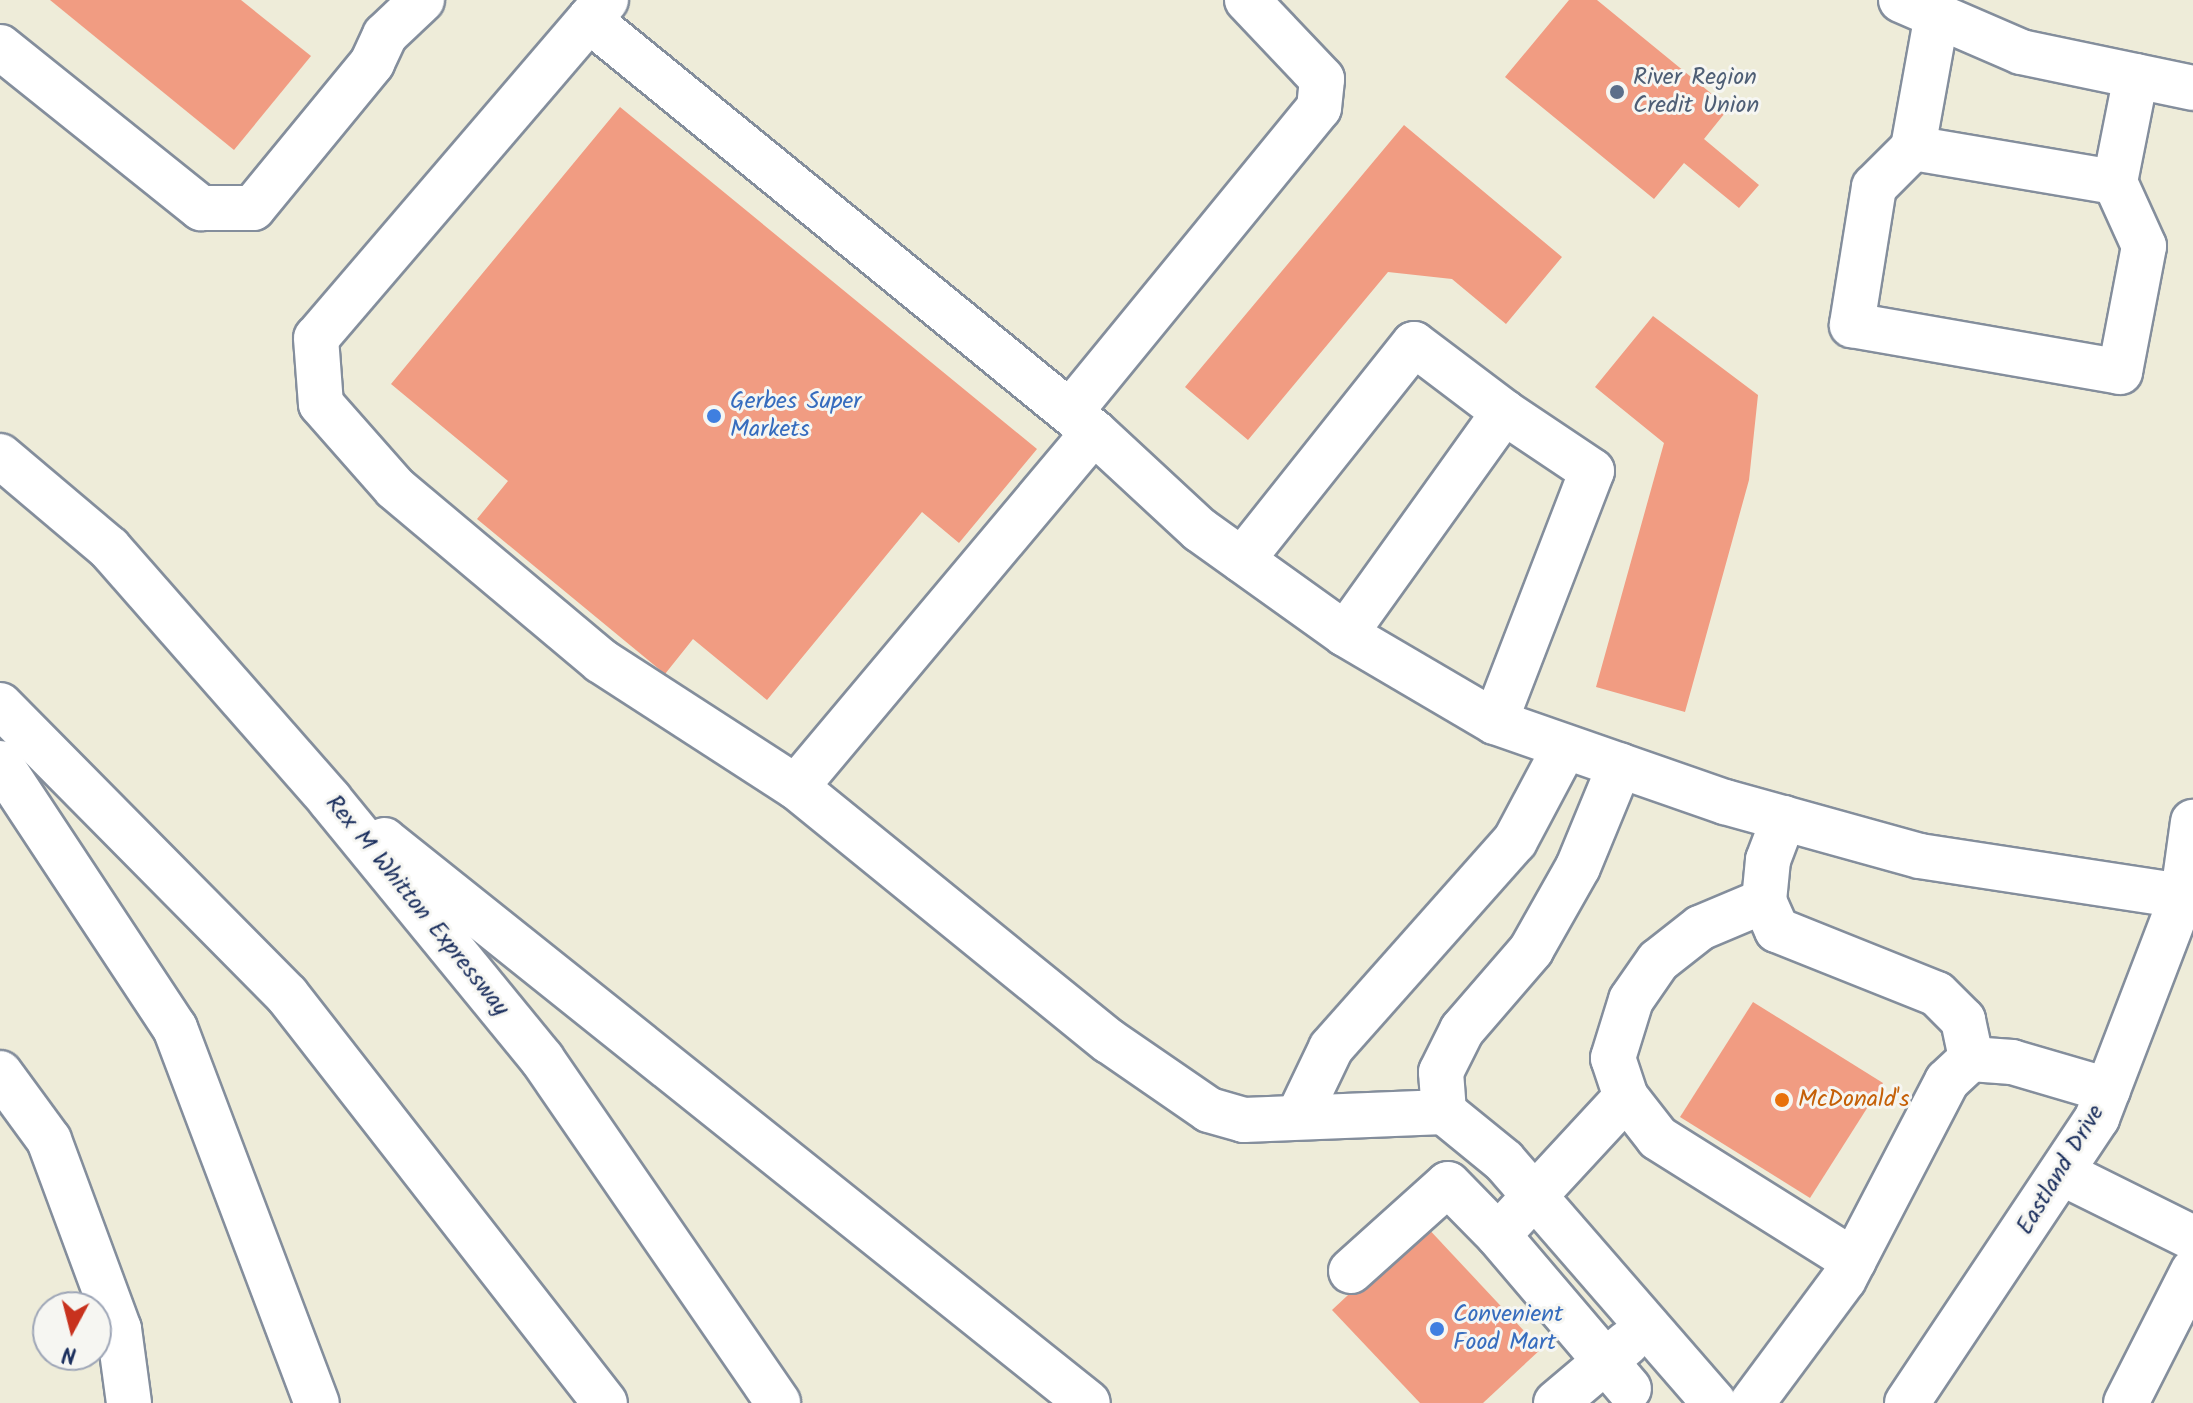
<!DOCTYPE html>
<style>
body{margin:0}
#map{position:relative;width:2193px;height:1403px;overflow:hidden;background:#eeecd9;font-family:Kalam,sans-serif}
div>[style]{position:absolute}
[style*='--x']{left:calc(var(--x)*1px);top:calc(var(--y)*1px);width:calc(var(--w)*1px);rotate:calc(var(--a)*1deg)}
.building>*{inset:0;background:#f19c82}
.roads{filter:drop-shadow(2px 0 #848e9c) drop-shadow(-2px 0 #848e9c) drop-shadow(0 2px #848e9c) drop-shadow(0 -2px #848e9c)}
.minor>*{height:44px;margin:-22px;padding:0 22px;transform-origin:22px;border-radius:22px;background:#fff}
.major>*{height:44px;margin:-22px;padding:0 22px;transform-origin:22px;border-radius:22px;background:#fff}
.highway>*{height:44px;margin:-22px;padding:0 22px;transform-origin:22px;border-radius:22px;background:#fff}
.dots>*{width:22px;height:22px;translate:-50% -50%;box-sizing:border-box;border:4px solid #f6f6f2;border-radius:50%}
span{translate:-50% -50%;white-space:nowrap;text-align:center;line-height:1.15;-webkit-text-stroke:6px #f6f6f2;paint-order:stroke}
.service-label{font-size:24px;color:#4e5e75}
.left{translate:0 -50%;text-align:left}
.shop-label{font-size:24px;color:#366cbe}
.street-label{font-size:24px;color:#1b2f5e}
.food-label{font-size:24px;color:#c56008}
.north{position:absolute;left:32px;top:1291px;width:80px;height:80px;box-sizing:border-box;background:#f6f6f2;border:2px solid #9ea6b7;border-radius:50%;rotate:187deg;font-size:22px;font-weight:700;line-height:32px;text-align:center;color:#1b2f5e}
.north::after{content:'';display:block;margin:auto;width:28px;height:36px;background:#c8321e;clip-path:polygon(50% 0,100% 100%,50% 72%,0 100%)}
</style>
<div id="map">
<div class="building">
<i style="clip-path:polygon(50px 0,241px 0,311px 56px,234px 150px)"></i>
<i style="clip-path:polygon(1569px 0,1597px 0,1729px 108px,1704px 139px,1759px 185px,1739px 208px,1684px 163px,1654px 199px,1505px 77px)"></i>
<i style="clip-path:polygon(620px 107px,1037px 449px,959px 543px,922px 512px,767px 700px,693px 639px,665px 674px,477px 519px,508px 481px,391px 384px)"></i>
<i style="clip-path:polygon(1404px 125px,1562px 257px,1506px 324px,1452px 279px,1388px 272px,1248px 440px,1185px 387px)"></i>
<i style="clip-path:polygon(1653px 316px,1758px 395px,1749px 480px,1685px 712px,1596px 687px,1664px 443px,1595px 387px)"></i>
<i style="clip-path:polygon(1753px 1002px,1883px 1083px,1810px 1198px,1680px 1117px)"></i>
<i style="clip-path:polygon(1424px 1224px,1541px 1349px,1483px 1403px,1420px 1403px,1332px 1310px)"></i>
</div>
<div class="roads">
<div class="minor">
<i style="--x:606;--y:0;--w:445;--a:130.6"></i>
<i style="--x:316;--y:338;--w:66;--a:85.7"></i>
<i style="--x:321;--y:404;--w:112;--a:48.6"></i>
<i style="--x:395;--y:488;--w:269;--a:40"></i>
<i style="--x:601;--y:661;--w:232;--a:32.9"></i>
<i style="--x:796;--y:787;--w:463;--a:-50"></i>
<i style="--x:1901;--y:0;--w:131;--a:23.4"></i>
<i style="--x:2021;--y:52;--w:176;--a:11.8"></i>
<i style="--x:589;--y:20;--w:652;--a:39.21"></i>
<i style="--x:1094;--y:432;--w:144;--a:42.8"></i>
<i style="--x:1200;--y:530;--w:178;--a:35.6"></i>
<i style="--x:1345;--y:634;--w:174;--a:30.4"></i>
<i style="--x:1495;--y:722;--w:244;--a:19.2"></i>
<i style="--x:1725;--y:802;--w:202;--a:15.5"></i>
<i style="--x:1920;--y:856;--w:276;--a:8.7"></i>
<i style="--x:1936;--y:20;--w:130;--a:100.2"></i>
<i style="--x:1913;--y:148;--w:55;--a:135"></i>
<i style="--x:1874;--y:187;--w:140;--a:99.1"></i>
<i style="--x:1852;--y:325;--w:272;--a:9.9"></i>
<i style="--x:2120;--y:372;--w:128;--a:-79.2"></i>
<i style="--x:2144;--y:246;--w:70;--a:-114.4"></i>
<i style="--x:2115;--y:182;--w:108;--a:-78.8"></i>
<i style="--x:0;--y:47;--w:258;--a:38.7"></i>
<i style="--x:201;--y:208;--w:52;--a:0"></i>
<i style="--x:253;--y:208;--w:188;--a:-50.6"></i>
<i style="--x:372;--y:63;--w:31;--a:-65"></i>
<i style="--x:385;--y:35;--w:51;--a:-43.4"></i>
<i style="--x:1913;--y:148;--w:205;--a:9.6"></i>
<i style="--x:1070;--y:412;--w:393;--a:-50.7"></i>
<i style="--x:1319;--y:108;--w:29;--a:-84"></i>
<i style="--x:1322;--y:79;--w:109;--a:-133.5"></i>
<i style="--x:1242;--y:560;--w:276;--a:-51.5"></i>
<i style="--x:1414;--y:344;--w:113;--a:37.1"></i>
<i style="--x:1504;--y:412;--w:273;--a:125.6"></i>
<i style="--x:1495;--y:722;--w:269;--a:-68.9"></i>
<i style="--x:1592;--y:471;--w:106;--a:-146.2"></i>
<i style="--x:796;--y:787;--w:403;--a:39.1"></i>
<i style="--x:1109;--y:1041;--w:121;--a:34.6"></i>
<i style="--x:1209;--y:1110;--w:36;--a:16"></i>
<i style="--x:1244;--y:1120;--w:200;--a:-2.3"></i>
<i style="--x:1444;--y:1112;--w:77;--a:39.2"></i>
<i style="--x:1504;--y:1161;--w:320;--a:49"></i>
<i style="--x:1784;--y:818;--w:45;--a:110.9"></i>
<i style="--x:1768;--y:860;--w:41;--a:95.6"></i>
<i style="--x:1764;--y:901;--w:32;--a:66"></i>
<i style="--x:1777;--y:930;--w:172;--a:21.8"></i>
<i style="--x:1937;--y:994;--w:37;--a:45"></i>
<i style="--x:1963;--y:1020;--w:40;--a:78"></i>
<i style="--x:1764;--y:901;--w:69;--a:157.1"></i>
<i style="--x:1700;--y:928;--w:53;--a:141.8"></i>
<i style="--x:1658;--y:961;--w:47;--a:124.7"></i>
<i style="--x:1631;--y:1000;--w:61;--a:107.2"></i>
<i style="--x:1613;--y:1058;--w:41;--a:71.6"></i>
<i style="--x:1626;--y:1097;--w:52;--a:52"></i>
<i style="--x:1658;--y:1138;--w:231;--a:32.1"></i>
<i style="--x:0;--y:1073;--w:83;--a:53.8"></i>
<i style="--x:49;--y:1140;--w:202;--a:69.7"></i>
<i style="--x:119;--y:1329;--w:75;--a:82.3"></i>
<i style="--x:1626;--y:1097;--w:188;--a:132.8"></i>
<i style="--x:1498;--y:1235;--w:202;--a:49.6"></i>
<i style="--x:1444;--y:1112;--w:40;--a:-94.3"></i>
<i style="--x:1441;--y:1072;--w:47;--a:-63.4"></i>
<i style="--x:1462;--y:1030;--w:106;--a:-49.2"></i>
<i style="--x:1531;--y:950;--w:95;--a:-60.5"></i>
<i style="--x:1578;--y:867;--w:110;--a:-67.6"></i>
<i style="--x:1298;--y:1117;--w:76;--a:-64.4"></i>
<i style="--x:1331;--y:1048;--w:277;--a:-48.4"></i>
<i style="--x:1515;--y:841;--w:106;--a:-62"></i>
<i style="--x:2062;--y:1173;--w:146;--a:26.4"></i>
<i style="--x:1351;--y:1271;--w:130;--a:-41.9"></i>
<i style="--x:1448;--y:1184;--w:71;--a:45.6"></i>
<i style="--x:1556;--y:1403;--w:93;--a:-40.2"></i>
<i style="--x:1752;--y:1403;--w:154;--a:-53.4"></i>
<i style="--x:1844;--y:1279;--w:223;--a:-62.5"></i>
<i style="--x:1947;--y:1081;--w:33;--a:-43"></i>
<i style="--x:1971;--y:1059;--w:41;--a:4.2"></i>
<i style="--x:2012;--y:1062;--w:100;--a:16.3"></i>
<i style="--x:2126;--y:1403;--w:148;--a:-63.1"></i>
</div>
<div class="major">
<i style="--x:1907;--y:1403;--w:343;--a:-56.3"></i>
<i style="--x:2097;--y:1118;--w:240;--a:-69"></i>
<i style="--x:2183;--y:894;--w:73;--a:-82.1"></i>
</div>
<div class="highway">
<i style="--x:0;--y:456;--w:143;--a:40.2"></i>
<i style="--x:109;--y:548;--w:335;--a:48.7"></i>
<i style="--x:330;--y:800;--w:335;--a:50.7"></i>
<i style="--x:542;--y:1059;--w:417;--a:55.5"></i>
<i style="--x:0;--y:705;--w:408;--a:45.3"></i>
<i style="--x:287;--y:995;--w:517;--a:52.07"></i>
<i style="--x:0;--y:763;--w:318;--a:56.6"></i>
<i style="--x:175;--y:1028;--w:401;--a:69.3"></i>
<i style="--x:384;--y:840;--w:901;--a:38.65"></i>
</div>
</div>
<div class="dots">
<i style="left:1617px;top:92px;background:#5c6f8a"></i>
<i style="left:714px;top:416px;background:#3f7fe0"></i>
<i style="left:1782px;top:1100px;background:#e8710a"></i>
<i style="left:1437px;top:1329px;background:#3f7fe0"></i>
</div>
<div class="service-label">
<span class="left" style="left:1633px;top:92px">River Region<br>Credit Union</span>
</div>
<div class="shop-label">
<span class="left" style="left:730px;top:416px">Gerbes Super<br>Markets</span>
<span class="left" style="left:1453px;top:1329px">Convenient<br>Food Mart</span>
</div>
<div class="street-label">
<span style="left:417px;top:906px;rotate:51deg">Rex M Whitton Expressway</span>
<span style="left:2061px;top:1170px;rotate:-59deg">Eastland Drive</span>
</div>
<div class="food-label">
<span class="left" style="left:1798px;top:1100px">McDonald's</span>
</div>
<div class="north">N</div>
</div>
